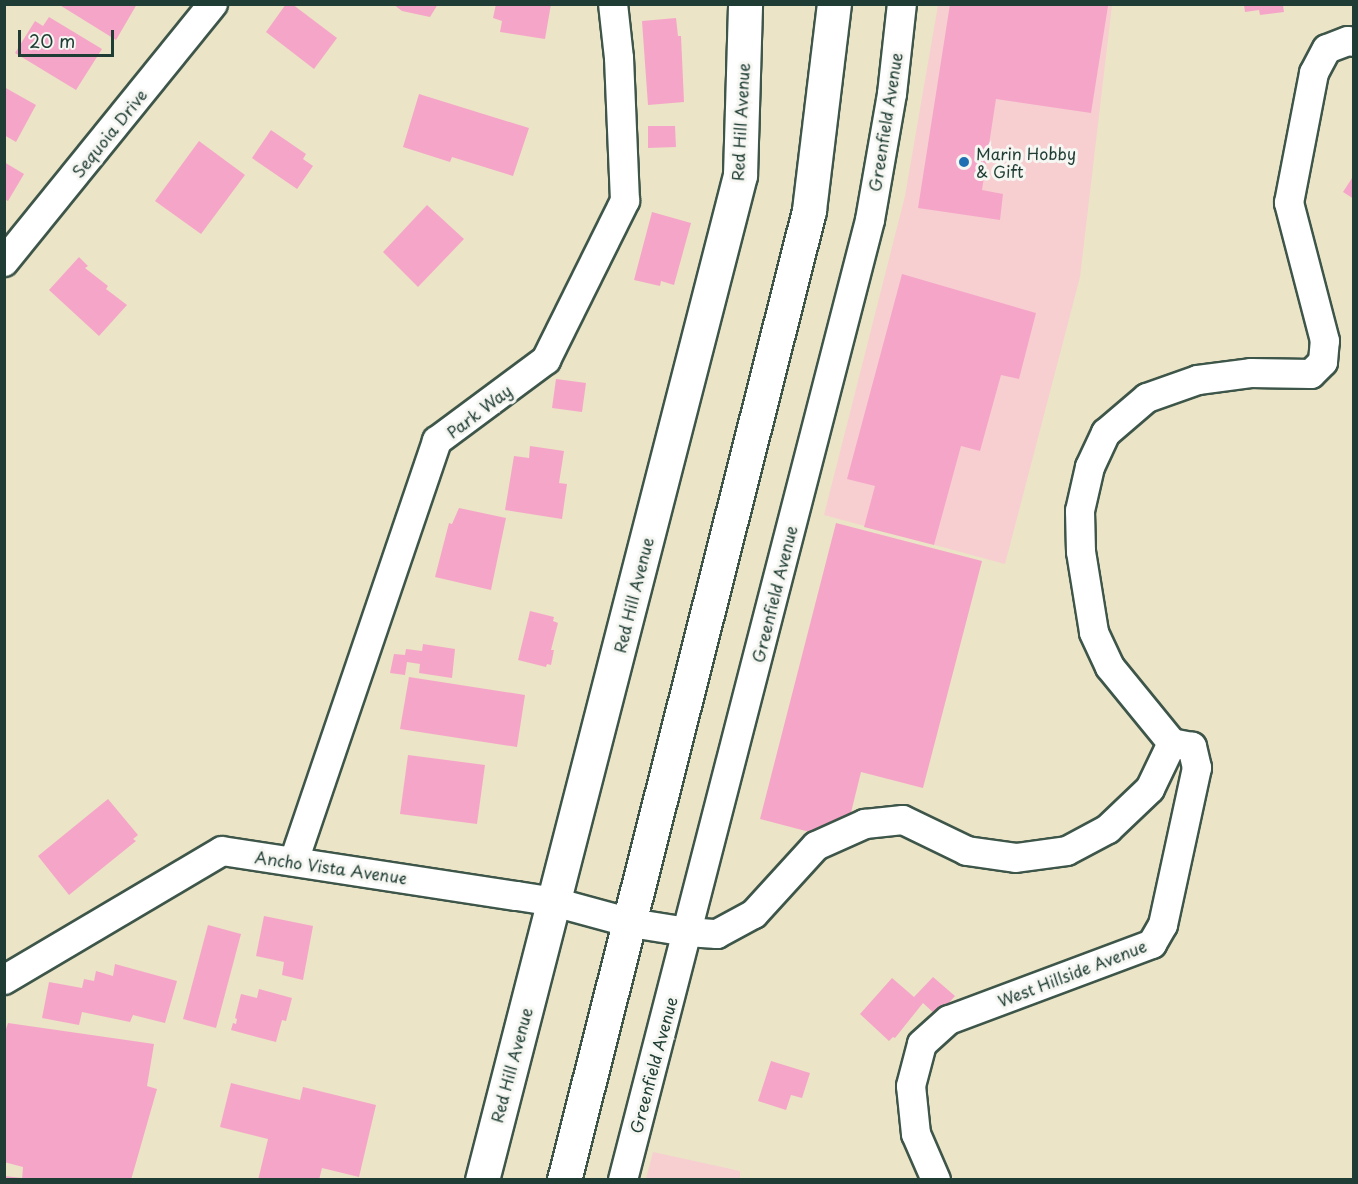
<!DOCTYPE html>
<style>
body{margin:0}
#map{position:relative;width:1358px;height:1184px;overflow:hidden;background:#ebe4c6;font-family:"Playpen Sans",sans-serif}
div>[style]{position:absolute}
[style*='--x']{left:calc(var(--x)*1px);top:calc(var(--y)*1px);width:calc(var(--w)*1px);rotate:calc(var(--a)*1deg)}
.built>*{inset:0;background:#f7cfd1}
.building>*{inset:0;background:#f5a6c8}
.roads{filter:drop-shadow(2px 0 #3e564a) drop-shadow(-2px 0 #3e564a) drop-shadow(0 2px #3e564a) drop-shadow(0 -2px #3e564a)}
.street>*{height:28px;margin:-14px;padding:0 14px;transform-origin:14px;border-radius:14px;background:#fff}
.primary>*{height:33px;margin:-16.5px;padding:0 16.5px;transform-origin:16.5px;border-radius:16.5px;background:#fff}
.dots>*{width:16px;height:16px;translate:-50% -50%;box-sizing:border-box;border:3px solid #f6f6f2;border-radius:50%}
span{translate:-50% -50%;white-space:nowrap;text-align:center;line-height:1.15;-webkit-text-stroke:6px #f6f6f2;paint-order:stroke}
.street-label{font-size:16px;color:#1f3d34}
.poi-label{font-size:16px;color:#1f3d34}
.left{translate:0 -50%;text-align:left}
.frame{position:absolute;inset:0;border:6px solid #1f3d34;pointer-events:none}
.scale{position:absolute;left:18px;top:30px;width:96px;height:27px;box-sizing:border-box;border:3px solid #1f3d34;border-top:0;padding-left:8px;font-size:18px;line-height:21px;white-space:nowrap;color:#1f3d34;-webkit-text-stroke:4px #f6f6f2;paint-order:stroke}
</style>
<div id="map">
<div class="built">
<i style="clip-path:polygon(938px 5px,1112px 5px,1080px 277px,1005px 564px,824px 515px,905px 196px)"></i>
<i style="clip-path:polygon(653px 1152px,740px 1171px,740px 1179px,646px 1179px)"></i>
</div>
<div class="building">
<i style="clip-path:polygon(58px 4px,137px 4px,116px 40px)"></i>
<i style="clip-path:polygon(286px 4px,292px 4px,337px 38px,314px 69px,266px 32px)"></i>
<i style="clip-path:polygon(393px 4px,438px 4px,430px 17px,402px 11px)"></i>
<i style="clip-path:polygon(496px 4px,551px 4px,545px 39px,500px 32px,502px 21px,493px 18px)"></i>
<i style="clip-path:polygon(950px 4px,1108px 6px,1091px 113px,996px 99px,982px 190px,1003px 194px,1000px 220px,918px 208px)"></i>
<i style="clip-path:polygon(1244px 5px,1283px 5px,1284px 12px,1260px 15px,1259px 10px,1245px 12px)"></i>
<i style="clip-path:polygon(49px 17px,102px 49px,76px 90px,15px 53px,35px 21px,43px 26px)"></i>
<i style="clip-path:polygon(676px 18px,678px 36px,681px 36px,684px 102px,648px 105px,642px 21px)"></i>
<i style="clip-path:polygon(4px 87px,36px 105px,16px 142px,4px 135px)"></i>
<i style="clip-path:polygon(419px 94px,529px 128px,513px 176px,452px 157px,450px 162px,403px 147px)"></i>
<i style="clip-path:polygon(648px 126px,675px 126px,676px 147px,648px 148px)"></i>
<i style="clip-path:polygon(271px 130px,306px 154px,303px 159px,313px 166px,297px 189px,252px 158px)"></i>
<i style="clip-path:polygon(199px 141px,245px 175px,201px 234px,155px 201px)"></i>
<i style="clip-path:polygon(4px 162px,24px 174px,8px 201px,4px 199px)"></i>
<i style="clip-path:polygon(1354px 175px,1354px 199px,1343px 192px)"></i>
<i style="clip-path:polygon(427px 205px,464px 239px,418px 287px,383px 252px)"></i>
<i style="clip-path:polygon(652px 212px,691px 223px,674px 285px,661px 281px,660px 286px,634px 280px)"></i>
<i style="clip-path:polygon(79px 257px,88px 266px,85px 268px,108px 286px,106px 289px,127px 305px,99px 336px,49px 290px)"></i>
<i style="clip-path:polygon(902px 274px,1036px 313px,1019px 379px,1001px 375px,980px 451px,961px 446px,934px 545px,864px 527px,875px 486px,847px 479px)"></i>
<i style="clip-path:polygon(556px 379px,586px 383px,582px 412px,552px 408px)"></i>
<i style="clip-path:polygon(530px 446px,564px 451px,559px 483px,567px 484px,562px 519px,505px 510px,514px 456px,529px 458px)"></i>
<i style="clip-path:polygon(459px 508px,506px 518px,491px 590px,435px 577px,449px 523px,452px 524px)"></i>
<i style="clip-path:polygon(836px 523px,982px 561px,923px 788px,861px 772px,844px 841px,760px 819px)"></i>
<i style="clip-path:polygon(530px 611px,554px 617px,553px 621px,558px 623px,551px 650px,554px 650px,551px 665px,547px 664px,546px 667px,518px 660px)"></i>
<i style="clip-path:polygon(423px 644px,455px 649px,452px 678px,419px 673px,420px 664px,407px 662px,405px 675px,390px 673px,394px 654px,405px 655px,406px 649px,422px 651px)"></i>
<i style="clip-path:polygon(409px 677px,525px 695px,517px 747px,400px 729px)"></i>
<i style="clip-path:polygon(408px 755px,485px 765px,477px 824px,400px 814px)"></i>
<i style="clip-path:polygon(108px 799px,138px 835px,133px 839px,136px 841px,69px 895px,38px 856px)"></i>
<i style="clip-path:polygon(264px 916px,313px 926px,303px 980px,282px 975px,284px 962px,256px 956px)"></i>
<i style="clip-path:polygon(208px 925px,241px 934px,216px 1028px,183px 1019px)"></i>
<i style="clip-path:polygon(115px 964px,177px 981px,165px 1023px,133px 1015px,130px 1022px,82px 1012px,79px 1025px,42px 1018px,49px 982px,82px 988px,84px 979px,94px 981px,96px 971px,113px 976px)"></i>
<i style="clip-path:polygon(933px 977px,955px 996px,937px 1016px,923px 1003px,895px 1038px,893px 1037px,889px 1041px,860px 1014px,892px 978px,914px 997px)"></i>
<i style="clip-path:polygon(259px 989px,292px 998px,286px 1021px,282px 1020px,276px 1042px,231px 1030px,233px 1023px,236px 1024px,237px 1019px,235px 1018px,241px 994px,257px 998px)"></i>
<i style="clip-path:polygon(8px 1023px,154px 1044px,147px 1086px,157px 1089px,131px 1180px,22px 1180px,23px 1167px,4px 1162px,4px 1035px)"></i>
<i style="clip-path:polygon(771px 1061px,810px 1073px,802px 1098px,791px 1095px,786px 1110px,758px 1101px)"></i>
<i style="clip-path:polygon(231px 1083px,300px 1100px,303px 1087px,376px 1105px,359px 1177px,322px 1168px,319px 1180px,258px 1180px,268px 1139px,220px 1127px)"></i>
<i style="clip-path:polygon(4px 1176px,22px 1178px,22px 1180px,4px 1180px)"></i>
</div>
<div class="roads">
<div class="street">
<i style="--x:4;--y:262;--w:332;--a:-51"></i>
<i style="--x:294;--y:861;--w:444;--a:-71.2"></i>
<i style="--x:437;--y:441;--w:136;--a:-36.6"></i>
<i style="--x:546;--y:360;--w:178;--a:-63.6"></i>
<i style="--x:625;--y:201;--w:143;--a:-92.4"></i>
<i style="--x:619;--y:58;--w:54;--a:-96.3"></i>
<i style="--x:4;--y:980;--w:253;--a:-30.6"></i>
<i style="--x:222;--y:851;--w:298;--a:8.7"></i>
<i style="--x:517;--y:896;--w:37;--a:9"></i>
<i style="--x:554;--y:902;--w:80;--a:15.3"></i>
<i style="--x:631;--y:923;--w:57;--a:9.1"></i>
<i style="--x:687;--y:932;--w:30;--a:4"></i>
<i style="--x:717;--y:934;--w:42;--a:-28.4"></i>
<i style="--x:754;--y:914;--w:92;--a:-47.6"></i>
<i style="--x:816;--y:846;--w:54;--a:-24.2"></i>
<i style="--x:865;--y:824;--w:38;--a:-6"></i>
<i style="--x:903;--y:820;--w:71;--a:25.8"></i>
<i style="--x:967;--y:851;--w:49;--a:8.1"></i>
<i style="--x:1016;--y:858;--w:51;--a:-7.8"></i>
<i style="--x:1067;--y:851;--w:47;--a:-28.2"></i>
<i style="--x:1108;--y:829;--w:58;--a:-43.6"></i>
<i style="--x:1150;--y:789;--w:51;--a:-64.4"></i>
<i style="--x:1172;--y:743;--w:98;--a:-129.2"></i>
<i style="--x:1110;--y:667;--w:38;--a:-115"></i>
<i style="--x:1094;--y:632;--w:81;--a:-99.2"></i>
<i style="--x:1081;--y:552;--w:41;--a:-91.4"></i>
<i style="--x:1080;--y:511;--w:45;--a:-77.2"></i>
<i style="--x:1090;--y:467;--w:38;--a:-65"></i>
<i style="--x:1106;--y:433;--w:54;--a:-40.5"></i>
<i style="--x:1147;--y:398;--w:54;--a:-19.4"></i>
<i style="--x:1198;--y:380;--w:53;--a:-7.5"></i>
<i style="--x:1251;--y:373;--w:60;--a:1"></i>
<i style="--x:1311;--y:374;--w:17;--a:-45"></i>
<i style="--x:1323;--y:362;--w:21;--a:-85"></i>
<i style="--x:1325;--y:341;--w:143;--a:-104.6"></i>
<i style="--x:1289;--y:203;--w:132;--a:-79.1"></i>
<i style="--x:1314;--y:73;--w:27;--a:-62"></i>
<i style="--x:1327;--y:49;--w:22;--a:-21"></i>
<i style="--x:1348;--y:41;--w:6;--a:9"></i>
<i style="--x:623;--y:1180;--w:991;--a:-75.57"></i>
<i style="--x:870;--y:220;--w:128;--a:-80.1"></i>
<i style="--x:892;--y:94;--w:91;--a:-83.7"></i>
<i style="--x:936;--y:1180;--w:50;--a:-113.5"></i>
<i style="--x:916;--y:1134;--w:48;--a:-95.9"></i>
<i style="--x:911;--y:1086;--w:43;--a:-75.3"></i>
<i style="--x:922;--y:1044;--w:36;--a:-42"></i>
<i style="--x:949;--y:1020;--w:217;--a:-20.5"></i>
<i style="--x:1152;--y:944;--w:22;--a:-60"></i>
<i style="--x:1163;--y:925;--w:161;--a:-77.8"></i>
<i style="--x:1197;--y:768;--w:22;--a:-103"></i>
<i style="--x:1192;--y:747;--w:20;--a:-169"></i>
</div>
<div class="primary">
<i style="--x:482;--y:1180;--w:1038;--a:-75.6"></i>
<i style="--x:740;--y:175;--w:171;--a:-88.3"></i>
<i style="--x:564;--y:1180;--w:1000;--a:-75.82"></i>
<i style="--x:809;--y:210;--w:208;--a:-83.1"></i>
</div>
</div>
<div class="dots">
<i style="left:964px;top:162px;background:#1f6fb2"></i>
</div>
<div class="street-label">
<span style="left:740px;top:122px;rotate:-87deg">Red Hill Avenue</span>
<span style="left:885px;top:122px;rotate:-81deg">Greenfield Avenue</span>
<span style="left:109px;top:133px;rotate:-51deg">Sequoia Drive</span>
<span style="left:479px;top:411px;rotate:-37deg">Park Way</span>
<span style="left:774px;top:594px;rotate:-76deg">Greenfield Avenue</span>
<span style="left:633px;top:595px;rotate:-76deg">Red Hill Avenue</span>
<span style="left:331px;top:867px;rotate:8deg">Ancho Vista Avenue</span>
<span style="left:1072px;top:973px;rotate:-21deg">West Hillside Avenue</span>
<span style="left:511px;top:1065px;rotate:-75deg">Red Hill Avenue</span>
<span style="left:653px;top:1065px;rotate:-75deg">Greenfield Avenue</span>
</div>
<div class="poi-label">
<span class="left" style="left:976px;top:162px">Marin Hobby<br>&amp; Gift</span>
</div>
<div class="frame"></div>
<div class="scale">20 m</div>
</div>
